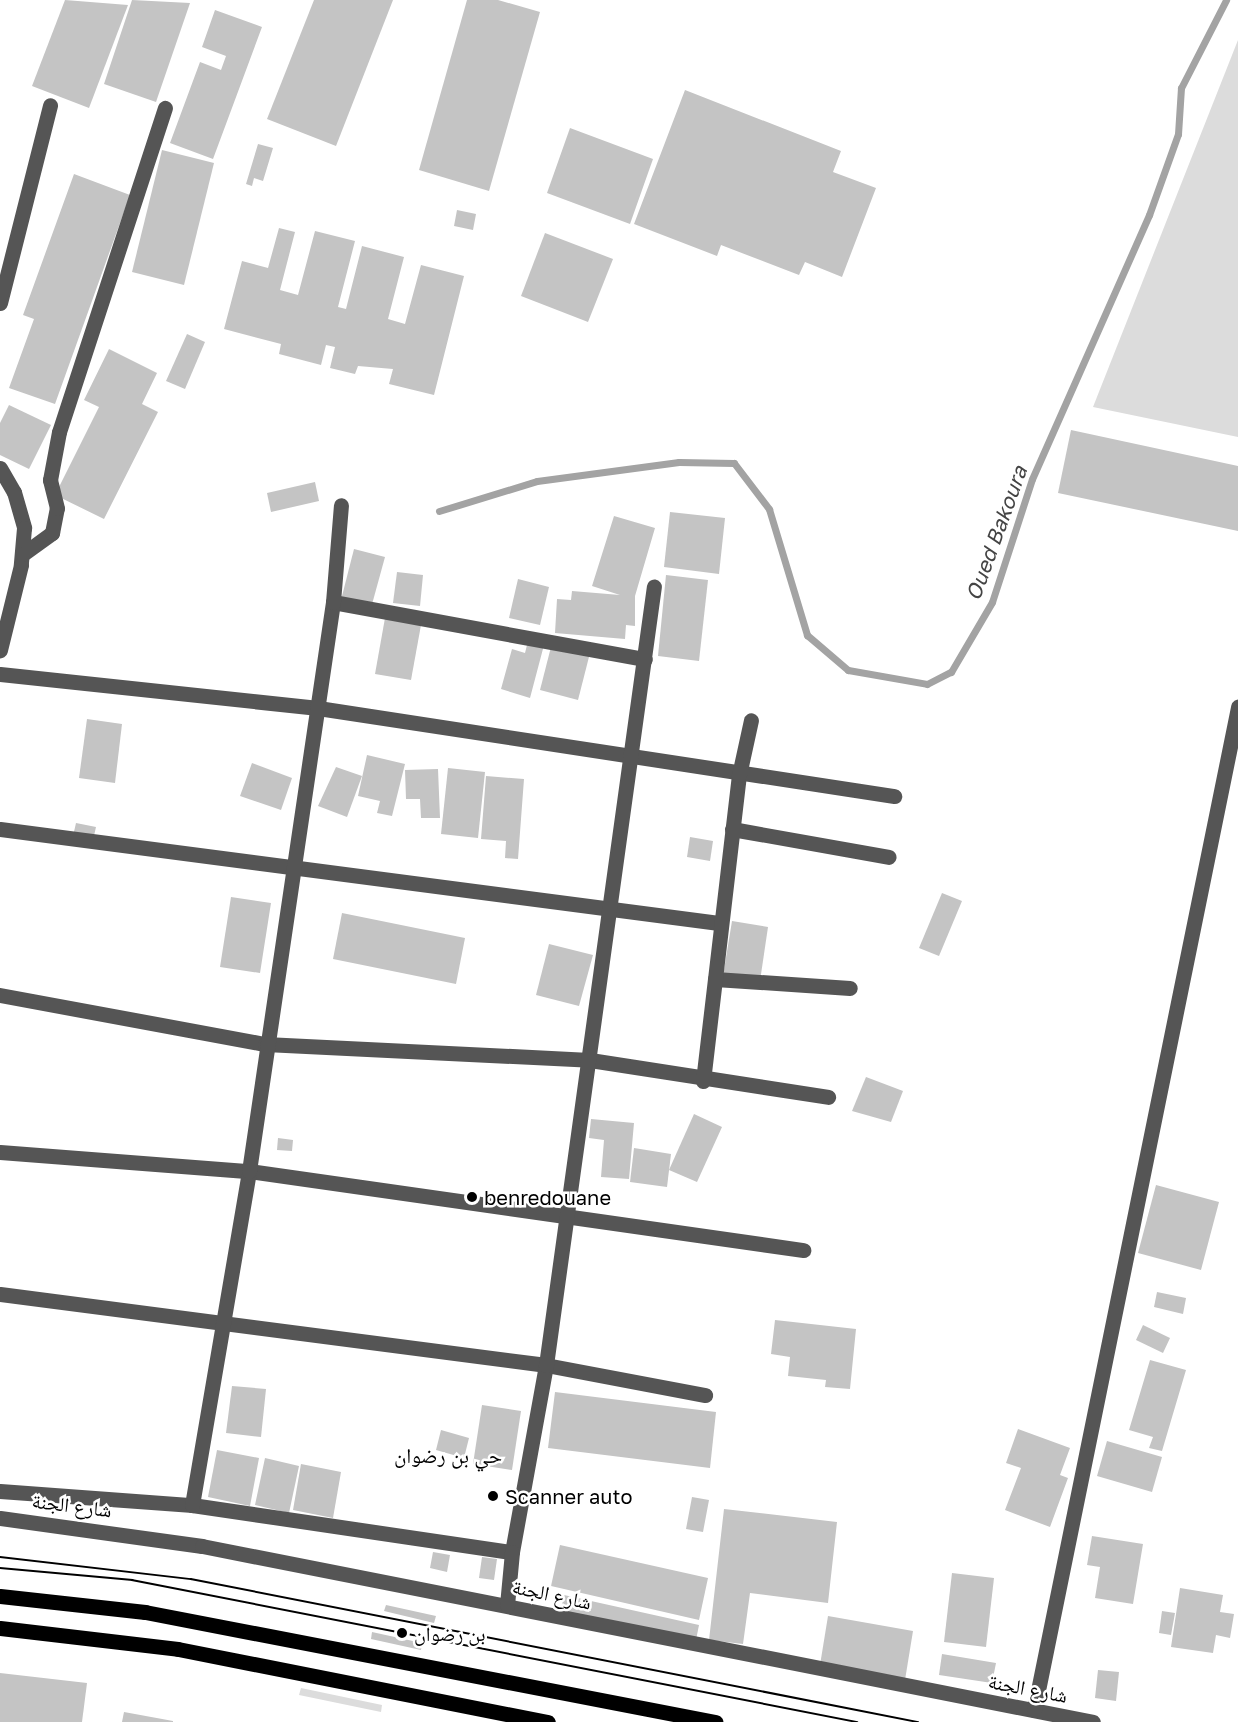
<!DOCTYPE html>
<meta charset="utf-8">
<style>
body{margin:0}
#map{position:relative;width:1238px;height:1722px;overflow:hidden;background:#fff;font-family:"Golos Text","Noto Naskh Arabic",sans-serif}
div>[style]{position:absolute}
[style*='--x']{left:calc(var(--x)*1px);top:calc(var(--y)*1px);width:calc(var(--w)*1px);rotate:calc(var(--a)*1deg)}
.green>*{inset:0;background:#dcdcdc}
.stream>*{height:7px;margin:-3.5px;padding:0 3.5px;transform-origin:3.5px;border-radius:3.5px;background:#a3a3a3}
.building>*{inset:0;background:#c4c4c4}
.minor>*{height:15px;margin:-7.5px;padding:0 7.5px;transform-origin:7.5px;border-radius:7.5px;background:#555}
.major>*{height:15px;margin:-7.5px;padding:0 7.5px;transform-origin:7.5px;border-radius:7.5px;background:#000}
.tram>*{height:1.5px;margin:-0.75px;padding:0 0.75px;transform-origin:0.75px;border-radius:0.75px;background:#000}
.dots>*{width:16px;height:16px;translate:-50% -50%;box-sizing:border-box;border:3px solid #fff;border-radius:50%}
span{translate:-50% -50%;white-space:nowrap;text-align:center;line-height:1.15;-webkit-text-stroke:5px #fff;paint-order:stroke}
.poi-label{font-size:20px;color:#000}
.left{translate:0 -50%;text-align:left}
.street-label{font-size:20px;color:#000}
.water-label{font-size:21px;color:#444;font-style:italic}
.neighbourhood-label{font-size:21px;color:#000}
</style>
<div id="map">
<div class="green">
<i style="clip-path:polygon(1238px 40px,1238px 437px,1093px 407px)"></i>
<i style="clip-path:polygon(301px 1688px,382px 1705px,381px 1712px,299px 1695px)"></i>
</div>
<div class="stream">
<i style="--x:439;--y:511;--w:102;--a:-17"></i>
<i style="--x:537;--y:481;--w:143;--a:-7.6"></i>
<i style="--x:679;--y:462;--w:55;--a:1"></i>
<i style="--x:734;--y:463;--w:58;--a:52.7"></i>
<i style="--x:769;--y:509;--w:132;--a:73.2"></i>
<i style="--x:807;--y:635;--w:54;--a:40.5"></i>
<i style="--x:848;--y:670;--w:80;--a:10"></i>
<i style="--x:927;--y:684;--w:27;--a:-27"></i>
<i style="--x:951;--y:672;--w:81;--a:-59.6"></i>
<i style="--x:992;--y:602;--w:129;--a:-72"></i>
<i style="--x:1032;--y:479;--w:289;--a:-66.1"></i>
<i style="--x:1149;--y:215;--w:86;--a:-70.3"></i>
<i style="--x:1178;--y:134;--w:46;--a:-86.3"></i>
<i style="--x:1181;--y:88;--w:99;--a:-62.9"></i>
</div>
<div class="building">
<i style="clip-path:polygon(65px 0,128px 5px,89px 108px,32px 86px)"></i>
<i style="clip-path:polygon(132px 0,190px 3px,156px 102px,104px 84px)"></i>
<i style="clip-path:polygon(314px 0,393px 0,336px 146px,267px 119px)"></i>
<i style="clip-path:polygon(467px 0,498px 0,540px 12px,489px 191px,419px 170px)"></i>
<i style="clip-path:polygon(215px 10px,262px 27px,213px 159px,170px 143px,200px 62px,221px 70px,226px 56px,202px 47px)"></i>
<i style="clip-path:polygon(685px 90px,841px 151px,833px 172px,876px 188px,842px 277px,805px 262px,799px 275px,721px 245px,717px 256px,634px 224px)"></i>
<i style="clip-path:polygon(570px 128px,653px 159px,630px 224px,547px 193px)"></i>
<i style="clip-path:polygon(258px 144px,273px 148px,263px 181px,254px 178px,252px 186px,246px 184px)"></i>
<i style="clip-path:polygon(162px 150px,214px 163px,184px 285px,132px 272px)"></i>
<i style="clip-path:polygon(74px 174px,130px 195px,55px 404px,9px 388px,34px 319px,23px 315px)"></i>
<i style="clip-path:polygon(457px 210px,476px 214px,473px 230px,454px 226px)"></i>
<i style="clip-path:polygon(279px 228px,295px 232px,280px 290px,298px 295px,315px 231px,355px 241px,338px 307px,346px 309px,362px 246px,404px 257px,388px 319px,405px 324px,421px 265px,464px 276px,434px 395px,389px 384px,393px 369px,358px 366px,355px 374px,330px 368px,335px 347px,326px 345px,321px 365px,279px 354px,281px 344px,224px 329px,242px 261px,268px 268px)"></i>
<i style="clip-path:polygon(545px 233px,613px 259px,588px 322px,521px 296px)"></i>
<i style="clip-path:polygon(187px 334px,205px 342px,185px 389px,166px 381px)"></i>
<i style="clip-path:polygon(109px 349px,157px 373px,142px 404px,158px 412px,104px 519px,55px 495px,99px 407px,84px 400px)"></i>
<i style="clip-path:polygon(9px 405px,51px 425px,29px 469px,0 455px,0 423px)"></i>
<i style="clip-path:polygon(1071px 430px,1238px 466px,1238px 531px,1058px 493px)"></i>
<i style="clip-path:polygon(315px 482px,319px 501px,271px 512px,267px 493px)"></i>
<i style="clip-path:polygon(670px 512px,725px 518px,719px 574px,664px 567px)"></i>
<i style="clip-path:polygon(614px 516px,655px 528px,635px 596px,635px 626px,626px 625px,625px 639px,555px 633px,557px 599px,571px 600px,572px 591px,620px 595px,592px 586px)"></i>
<i style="clip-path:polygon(354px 549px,385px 557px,371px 608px,341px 600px)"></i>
<i style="clip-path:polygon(397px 572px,423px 575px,420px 606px,393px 603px)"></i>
<i style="clip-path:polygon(666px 575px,708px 580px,699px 661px,658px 656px)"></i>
<i style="clip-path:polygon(518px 579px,549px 587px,540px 625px,509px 618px)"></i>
<i style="clip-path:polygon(385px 618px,421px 625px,411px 680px,375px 674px)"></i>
<i style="clip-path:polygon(528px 641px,544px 645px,530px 698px,501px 689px,512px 649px,525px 653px)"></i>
<i style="clip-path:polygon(552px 643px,590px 653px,578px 700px,540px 690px)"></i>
<i style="clip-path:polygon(87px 719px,122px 724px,115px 783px,79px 778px)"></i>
<i style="clip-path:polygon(367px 755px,405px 764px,392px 816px,377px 813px,380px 801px,358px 796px)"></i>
<i style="clip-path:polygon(252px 763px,292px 778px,281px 810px,240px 796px)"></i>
<i style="clip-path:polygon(336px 767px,362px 776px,347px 817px,318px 806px)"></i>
<i style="clip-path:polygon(448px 768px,485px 772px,478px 838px,441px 834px)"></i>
<i style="clip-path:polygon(438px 769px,440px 818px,421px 818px,420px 799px,406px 799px,405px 770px)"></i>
<i style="clip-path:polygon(486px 776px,524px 779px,518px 859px,505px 858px,506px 841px,481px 839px)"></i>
<i style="clip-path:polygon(76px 823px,96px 827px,93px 840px,73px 836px)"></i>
<i style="clip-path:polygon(690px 837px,713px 841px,710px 861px,687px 857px)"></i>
<i style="clip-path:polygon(942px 893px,962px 901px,939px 956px,919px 948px)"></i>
<i style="clip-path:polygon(231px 897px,271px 903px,260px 973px,220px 967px)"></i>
<i style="clip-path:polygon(342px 913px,465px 938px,456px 984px,333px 959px)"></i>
<i style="clip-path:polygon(732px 921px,768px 927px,760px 981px,723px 976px)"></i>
<i style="clip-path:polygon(549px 944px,593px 955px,579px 1006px,536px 995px)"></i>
<i style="clip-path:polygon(866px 1077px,903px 1091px,891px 1122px,852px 1111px)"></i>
<i style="clip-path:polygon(694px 1114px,722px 1127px,697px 1182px,669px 1170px)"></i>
<i style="clip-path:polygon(591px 1119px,634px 1123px,629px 1179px,601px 1177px,604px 1140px,589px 1138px)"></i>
<i style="clip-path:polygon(278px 1138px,293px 1140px,292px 1151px,277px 1150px)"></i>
<i style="clip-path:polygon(634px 1148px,671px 1154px,667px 1187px,630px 1182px)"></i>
<i style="clip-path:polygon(1156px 1185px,1219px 1202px,1201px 1270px,1138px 1253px)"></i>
<i style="clip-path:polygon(1157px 1292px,1186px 1298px,1183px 1314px,1154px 1307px)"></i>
<i style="clip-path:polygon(775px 1320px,856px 1329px,850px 1389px,825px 1387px,826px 1380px,788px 1376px,790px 1357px,771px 1354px)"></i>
<i style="clip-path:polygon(1143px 1325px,1170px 1338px,1163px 1353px,1136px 1340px)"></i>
<i style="clip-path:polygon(1150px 1360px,1186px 1370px,1162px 1451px,1149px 1448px,1153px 1437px,1129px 1430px)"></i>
<i style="clip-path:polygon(232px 1386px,266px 1389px,261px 1437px,226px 1433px)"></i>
<i style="clip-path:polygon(555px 1392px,716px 1412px,710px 1468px,548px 1448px)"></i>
<i style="clip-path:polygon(482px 1405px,521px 1411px,512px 1470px,473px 1464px)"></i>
<i style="clip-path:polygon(1018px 1429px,1070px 1448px,1060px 1475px,1068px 1478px,1050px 1527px,1005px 1510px,1021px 1468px,1006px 1463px)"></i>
<i style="clip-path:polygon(441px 1430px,469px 1438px,464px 1458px,436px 1450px)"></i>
<i style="clip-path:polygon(1107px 1441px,1162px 1457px,1152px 1492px,1097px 1476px)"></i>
<i style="clip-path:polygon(217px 1450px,259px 1458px,250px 1506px,208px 1497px)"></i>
<i style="clip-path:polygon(265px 1458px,299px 1466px,289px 1513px,255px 1505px)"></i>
<i style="clip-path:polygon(301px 1464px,341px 1472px,333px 1518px,293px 1510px)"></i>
<i style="clip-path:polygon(692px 1497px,709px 1500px,703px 1532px,686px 1529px)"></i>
<i style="clip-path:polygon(724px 1509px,837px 1522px,828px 1603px,750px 1593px,743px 1644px,709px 1640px)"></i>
<i style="clip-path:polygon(1092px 1536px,1143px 1544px,1133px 1604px,1095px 1598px,1100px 1567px,1087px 1565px)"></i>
<i style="clip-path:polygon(560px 1545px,708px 1578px,699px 1620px,551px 1586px)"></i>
<i style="clip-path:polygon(433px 1552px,450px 1555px,447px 1572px,430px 1568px)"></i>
<i style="clip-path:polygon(482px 1557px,497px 1559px,494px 1580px,479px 1578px)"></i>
<i style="clip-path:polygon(952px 1573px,994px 1578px,986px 1647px,944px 1642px)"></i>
<i style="clip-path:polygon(1180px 1588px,1223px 1595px,1220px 1612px,1234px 1614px,1230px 1638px,1216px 1635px,1213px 1653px,1171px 1647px)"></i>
<i style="clip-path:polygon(564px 1595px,699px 1625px,695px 1645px,560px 1614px)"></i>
<i style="clip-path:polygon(386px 1605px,436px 1616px,434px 1623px,384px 1611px)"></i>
<i style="clip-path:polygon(1162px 1611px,1175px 1613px,1171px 1635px,1159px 1633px)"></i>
<i style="clip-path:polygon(828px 1616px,913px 1631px,905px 1680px,820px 1665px)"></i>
<i style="clip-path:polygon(372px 1632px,422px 1643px,421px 1650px,371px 1639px)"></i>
<i style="clip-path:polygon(942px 1654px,996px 1663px,992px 1683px,939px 1675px)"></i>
<i style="clip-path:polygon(1098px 1670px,1119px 1672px,1116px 1701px,1095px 1698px)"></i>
<i style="clip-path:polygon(0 1673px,87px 1683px,82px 1722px,0 1722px)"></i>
<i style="clip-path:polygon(124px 1712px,173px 1721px,173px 1722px,122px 1722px)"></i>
</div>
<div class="minor">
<i style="--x:0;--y:303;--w:204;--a:-75.8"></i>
<i style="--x:0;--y:468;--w:28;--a:60"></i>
<i style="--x:14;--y:492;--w:37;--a:74"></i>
<i style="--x:24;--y:528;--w:37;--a:95"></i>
<i style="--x:21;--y:565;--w:88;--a:103.9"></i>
<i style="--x:23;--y:554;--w:36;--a:-36"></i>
<i style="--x:52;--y:533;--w:25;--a:-79"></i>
<i style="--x:57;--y:508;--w:29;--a:-104"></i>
<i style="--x:50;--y:480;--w:49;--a:-79.4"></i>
<i style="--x:59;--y:432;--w:341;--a:-71.9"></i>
<i style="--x:333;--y:602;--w:317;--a:10.4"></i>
<i style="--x:0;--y:674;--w:320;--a:6.1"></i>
<i style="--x:318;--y:708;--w:583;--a:8.69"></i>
<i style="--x:0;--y:829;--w:725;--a:7.45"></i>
<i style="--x:732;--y:829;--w:159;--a:10.1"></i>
<i style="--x:715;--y:979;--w:135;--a:3.8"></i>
<i style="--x:0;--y:995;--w:269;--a:10.5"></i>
<i style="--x:265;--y:1044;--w:325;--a:2.8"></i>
<i style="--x:590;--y:1060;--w:241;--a:8.8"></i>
<i style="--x:703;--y:1081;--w:308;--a:-83.3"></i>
<i style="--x:739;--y:775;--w:56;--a:-77.7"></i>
<i style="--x:0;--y:1152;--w:250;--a:4.4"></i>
<i style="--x:249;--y:1171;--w:560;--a:8.12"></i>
<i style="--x:0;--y:1294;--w:551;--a:7.41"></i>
<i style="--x:546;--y:1365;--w:162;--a:10.7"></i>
<i style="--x:0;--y:1491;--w:193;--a:4.2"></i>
<i style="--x:192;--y:1505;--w:323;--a:8.4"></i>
<i style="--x:512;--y:1552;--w:190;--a:-79.7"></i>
<i style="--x:546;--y:1365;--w:786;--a:-82.11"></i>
<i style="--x:192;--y:1505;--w:339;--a:-80.3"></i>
<i style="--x:249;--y:1171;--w:575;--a:-81.6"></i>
<i style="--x:333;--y:602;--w:97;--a:-85.3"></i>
<i style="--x:0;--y:1518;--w:204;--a:7.9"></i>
<i style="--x:202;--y:1546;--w:908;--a:11.17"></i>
<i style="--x:507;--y:1605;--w:53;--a:-84.6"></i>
<i style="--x:1034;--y:1710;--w:1024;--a:-78.5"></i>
</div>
<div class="major">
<i style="--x:0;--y:1596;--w:146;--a:6.3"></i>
<i style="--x:145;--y:1612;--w:581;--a:10.92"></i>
<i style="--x:0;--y:1628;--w:179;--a:6.7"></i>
<i style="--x:178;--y:1649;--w:377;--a:11.2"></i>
</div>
<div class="tram">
<i style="--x:0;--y:1557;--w:192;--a:6.6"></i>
<i style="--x:191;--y:1579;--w:741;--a:11.13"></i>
<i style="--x:0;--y:1568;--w:133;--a:5.2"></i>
<i style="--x:132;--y:1580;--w:739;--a:11.08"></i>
</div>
<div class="dots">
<i style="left:472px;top:1197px;background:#000"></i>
<i style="left:493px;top:1496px;background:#000"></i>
<i style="left:402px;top:1633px;background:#000"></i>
</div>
<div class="poi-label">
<span class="left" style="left:484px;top:1197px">benredouane</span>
<span class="left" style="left:505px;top:1496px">Scanner auto</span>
<span class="left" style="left:414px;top:1633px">بن رضوان</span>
</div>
<div class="street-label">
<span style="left:72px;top:1505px;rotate:7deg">شارع الجنة</span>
<span style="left:552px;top:1594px;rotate:12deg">شارع الجنة</span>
<span style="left:1028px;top:1688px;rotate:11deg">شارع الجنة</span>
</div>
<div class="water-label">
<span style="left:996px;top:533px;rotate:-70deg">Oued Bakoura</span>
</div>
<div class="neighbourhood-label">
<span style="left:448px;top:1455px">حي بن رضوان</span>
</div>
</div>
